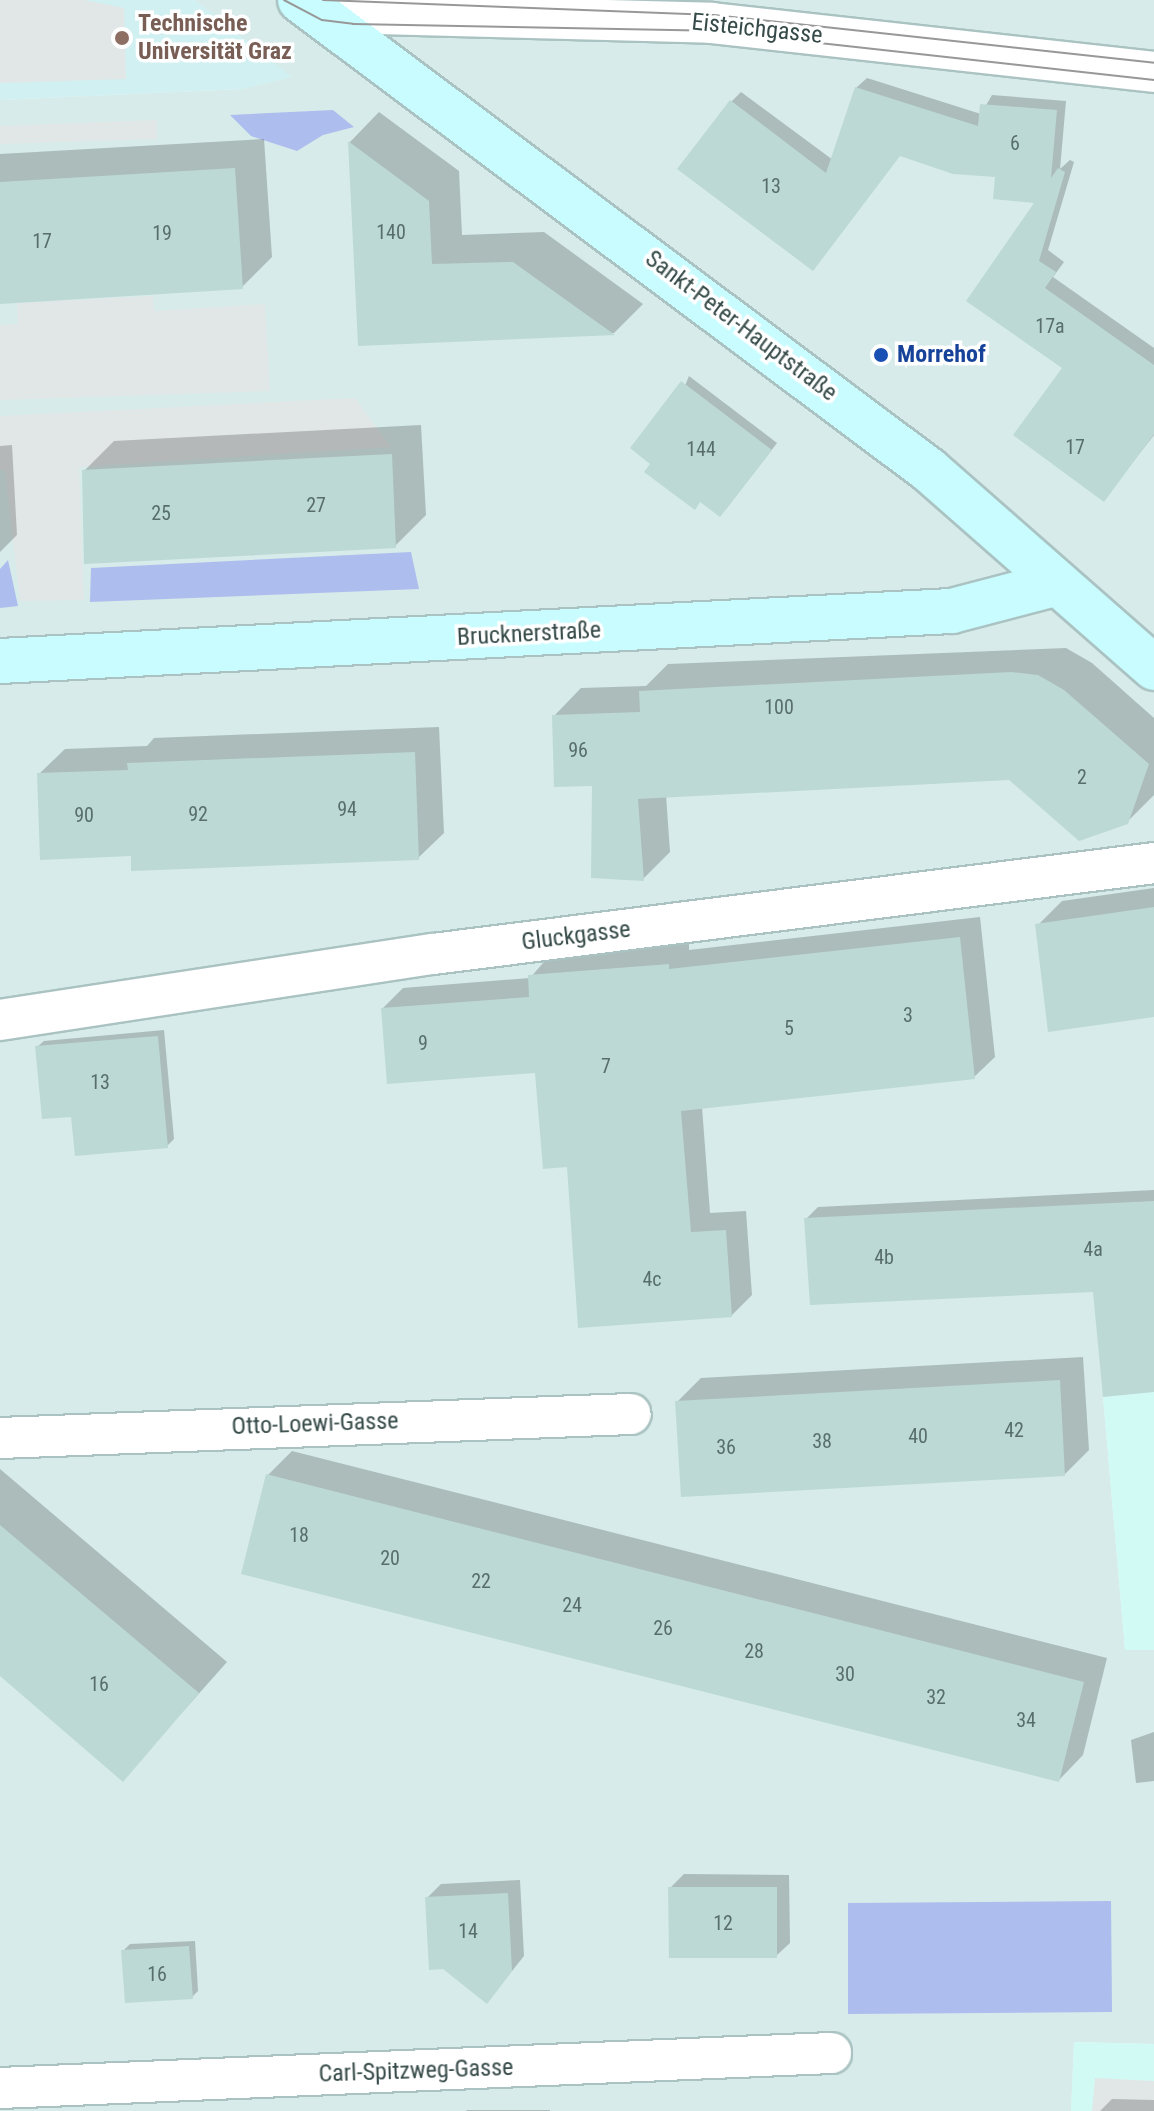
<!DOCTYPE html>
<meta charset="utf-8">
<style>
body{margin:0}
#map{position:relative;width:1154px;height:2111px;overflow:hidden;background:#e9f6f6;font-family:"Roboto Condensed",sans-serif}
div>[style]{position:absolute}
[style*='--x']{left:calc(var(--x)*1px);top:calc(var(--y)*1px);width:calc(var(--w)*1px);rotate:calc(var(--a)*1deg)}
.residential>*{inset:0;background:#d6ebea}
.commercial>*{inset:0;background:#d2faf5}
.education>*{inset:0;background:#d1f0f1}
.green>*{inset:0;background:#adbdee}
.parking>*{inset:0;background:#e1e7e6}
.shadow>*{inset:0;background:#0003}
.building>*{inset:0;background:#bcd9d6}
.roads{filter:drop-shadow(2px 0 #aac3c2) drop-shadow(-2px 0 #aac3c2) drop-shadow(0 2px #aac3c2) drop-shadow(0 -2px #aac3c2)}
.street>*{height:40px;margin:-20px;padding:0 20px;transform-origin:20px;border-radius:20px;background:#fff}
.secondary>*{height:44px;margin:-22px;padding:0 22px;transform-origin:22px;border-radius:22px;background:#c9fcff}
.tram>*{height:2px;margin:-1px;padding:0 1px;transform-origin:1px;border-radius:1px;background:#989898}
.dots>*{width:22px;height:22px;translate:-50% -50%;box-sizing:border-box;border:4px solid #fff;border-radius:50%}
span{translate:-50% -50%;white-space:nowrap;text-align:center;line-height:1.15;-webkit-text-stroke:7px #fff;paint-order:stroke}
.number-label{font-size:20px;color:#586e6c}
.number-label span{-webkit-text-stroke-width:0}
.education-label{font-size:24px;color:#785e54;font-weight:700}
.left{translate:0 -50%;text-align:left}
.street-label{font-size:24px;color:#364b49}
.transit-label{font-size:24px;color:#164399;font-weight:700}
</style>
<div id="map">
<div class="residential">
<i style="clip-path:polygon(195px 0,1154px 0,1154px 1331px,1103px 1397px,1125px 1650px,1154px 1650px,1154px 2044px,1074px 2042px,1071px 2111px,0 2111px,0 100px,242px 89px,291px 77px)"></i>
</div>
<div class="commercial">
<i style="clip-path:polygon(1154px 1331px,1154px 1650px,1125px 1650px,1103px 1397px)"></i>
<i style="clip-path:polygon(1074px 2042px,1154px 2044px,1154px 2111px,1071px 2111px)"></i>
</div>
<div class="education">
<i style="clip-path:polygon(0 0,195px 0,292px 77px,242px 89px,0 100px)"></i>
</div>
<div class="green">
<i style="clip-path:polygon(333px 110px,354px 127px,323px 135px,297px 151px,251px 136px,230px 115px)"></i>
<i style="clip-path:polygon(411px 552px,419px 589px,90px 602px,91px 568px)"></i>
<i style="clip-path:polygon(8px 560px,18px 606px,0 608px,0 569px)"></i>
<i style="clip-path:polygon(1111px 1901px,1112px 2012px,848px 2014px,848px 1903px)"></i>
</div>
<div class="parking">
<i style="clip-path:polygon(0 0,84px 0,124px 8px,126px 79px,0 83px)"></i>
<i style="clip-path:polygon(157px 120px,157px 139px,0 144px,0 126px)"></i>
<i style="clip-path:polygon(153px 296px,154px 311px,265px 304px,270px 391px,0 400px,0 325px,18px 324px,17px 303px)"></i>
<i style="clip-path:polygon(355px 398px,391px 447px,79px 467px,84px 600px,20px 601px,5px 471px,0 470px,0 416px)"></i>
<i style="clip-path:polygon(1095px 2078px,1154px 2081px,1154px 2111px,1092px 2111px)"></i>
</div>
<div class="shadow">
<i style="clip-path:polygon(867px 78px,981px 114px,992px 95px,1066px 101px,1060px 169px,1070px 160px,1074px 162px,1048px 250px,1064px 262px,1053px 277px,1154px 348px,1154px 435px,1104px 499px,1065px 368px,968px 300px,1038px 201px,997px 175px,901px 154px,813px 269px,731px 102px,741px 92px,833px 160px,856px 88px)"></i>
<i style="clip-path:polygon(379px 112px,459px 171px,462px 235px,544px 232px,643px 304px,614px 333px,360px 344px,350px 142px)"></i>
<i style="clip-path:polygon(264px 139px,272px 257px,242px 287px,0 302px,0 154px)"></i>
<i style="clip-path:polygon(689px 376px,777px 443px,726px 509px,653px 463px)"></i>
<i style="clip-path:polygon(421px 425px,426px 515px,395px 546px,84px 471px,114px 441px)"></i>
<i style="clip-path:polygon(12px 445px,17px 535px,0 552px,0 446px)"></i>
<i style="clip-path:polygon(1066px 648px,1092px 663px,1154px 718px,1154px 795px,1127px 822px,1010px 778px,666px 795px,670px 852px,643px 879px,554px 716px,581px 688px,646px 686px,668px 664px)"></i>
<i style="clip-path:polygon(439px 727px,444px 833px,418px 858px,133px 854px,39px 774px,65px 749px,147px 746px,154px 738px)"></i>
<i style="clip-path:polygon(1154px 888px,1154px 1014px,1038px 925px,1062px 901px)"></i>
<i style="clip-path:polygon(980px 917px,995px 1057px,974px 1077px,702px 1107px,710px 1213px,746px 1211px,752px 1295px,731px 1316px,569px 1165px,537px 1071px,383px 1008px,403px 988px,530px 978px,550px 955px,689px 944px,689px 950px)"></i>
<i style="clip-path:polygon(164px 1030px,174px 1139px,167px 1146px,73px 1115px,37px 1047px,44px 1041px)"></i>
<i style="clip-path:polygon(1154px 1190px,1154px 1390px,1095px 1290px,806px 1219px,818px 1207px)"></i>
<i style="clip-path:polygon(1083px 1357px,1089px 1450px,1065px 1474px,677px 1402px,701px 1378px)"></i>
<i style="clip-path:polygon(292px 1451px,1107px 1658px,1083px 1755px,1059px 1780px,268px 1475px)"></i>
<i style="clip-path:polygon(0 1469px,227px 1662px,123px 1779px,0 1674px)"></i>
<i style="clip-path:polygon(1154px 1732px,1154px 1781px,1136px 1783px,1131px 1740px)"></i>
<i style="clip-path:polygon(684px 1874px,789px 1875px,790px 1943px,776px 1956px,670px 1888px)"></i>
<i style="clip-path:polygon(520px 1880px,524px 1956px,487px 2002px,427px 1898px,441px 1884px)"></i>
<i style="clip-path:polygon(195px 1941px,198px 1991px,192px 1997px,123px 1951px,130px 1944px)"></i>
<i style="clip-path:polygon(1112px 2099px,1154px 2100px,1154px 2111px,1100px 2111px)"></i>
<i style="clip-path:polygon(467px 2110px,550px 2110px,550px 2111px,466px 2111px)"></i>
</div>
<div class="building">
<i style="clip-path:polygon(855px 87px,978px 126px,980px 104px,1057px 110px,1051px 178px,1058px 168px,1065px 172px,1039px 261px,1056px 272px,1045px 288px,1154px 365px,1154px 434px,1104px 502px,1013px 435px,1062px 368px,966px 301px,1034px 203px,993px 199px,995px 177px,953px 174px,900px 156px,813px 271px,677px 169px,730px 100px,826px 173px)"></i>
<i style="clip-path:polygon(348px 141px,429px 201px,432px 264px,513px 262px,615px 335px,358px 346px)"></i>
<i style="clip-path:polygon(235px 168px,243px 289px,0 304px,0 182px)"></i>
<i style="clip-path:polygon(681px 381px,772px 450px,720px 517px,700px 502px,695px 510px,644px 472px,650px 464px,630px 448px)"></i>
<i style="clip-path:polygon(392px 454px,396px 548px,84px 564px,82px 470px)"></i>
<i style="clip-path:polygon(1011px 672px,1038px 675px,1064px 690px,1149px 764px,1128px 824px,1079px 841px,1009px 780px,638px 799px,644px 881px,591px 878px,592px 786px,554px 787px,552px 715px,640px 712px,639px 691px)"></i>
<i style="clip-path:polygon(415px 752px,419px 860px,131px 871px,131px 856px,40px 860px,37px 773px,128px 770px,127px 763px)"></i>
<i style="clip-path:polygon(1154px 907px,1154px 1017px,1048px 1032px,1035px 924px)"></i>
<i style="clip-path:polygon(960px 937px,975px 1079px,681px 1111px,691px 1232px,726px 1230px,732px 1317px,578px 1328px,567px 1167px,543px 1169px,535px 1073px,387px 1084px,381px 1008px,529px 997px,528px 975px,669px 964px,669px 969px)"></i>
<i style="clip-path:polygon(158px 1036px,168px 1148px,75px 1156px,71px 1117px,42px 1119px,35px 1046px)"></i>
<i style="clip-path:polygon(1154px 1201px,1154px 1392px,1103px 1397px,1093px 1292px,810px 1305px,804px 1218px)"></i>
<i style="clip-path:polygon(1060px 1380px,1065px 1476px,681px 1497px,675px 1401px)"></i>
<i style="clip-path:polygon(266px 1474px,1084px 1682px,1059px 1782px,241px 1574px)"></i>
<i style="clip-path:polygon(0 1525px,199px 1693px,123px 1782px,0 1676px)"></i>
<i style="clip-path:polygon(668px 1887px,777px 1887px,777px 1958px,669px 1958px)"></i>
<i style="clip-path:polygon(508px 1893px,512px 1971px,487px 2004px,443px 1969px,429px 1970px,425px 1897px)"></i>
<i style="clip-path:polygon(189px 1946px,193px 1999px,125px 2003px,121px 1950px)"></i>
</div>
<div class="roads">
<div class="street">
<i style="--x:310;--y:7;--w:31;--a:11"></i>
<i style="--x:340;--y:13;--w:372;--a:1.5"></i>
<i style="--x:712;--y:23;--w:445;--a:6.3"></i>
<i style="--x:0;--y:1020;--w:438;--a:-8.7"></i>
<i style="--x:433;--y:954;--w:727;--a:-7.19"></i>
<i style="--x:0;--y:1438;--w:631;--a:-2.18"></i>
<i style="--x:0;--y:2088;--w:832;--a:-2.41"></i>
</div>
<div class="secondary">
<i style="--x:300;--y:0;--w:785;--a:36.77"></i>
<i style="--x:929;--y:470;--w:300;--a:41.3"></i>
<i style="--x:0;--y:661;--w:953;--a:-3.01"></i>
<i style="--x:952;--y:611;--w:106;--a:-14.7"></i>
</div>
</div>
<div class="tram">
<i style="--x:284;--y:0;--w:43;--a:27.8"></i>
<i style="--x:322;--y:20;--w:31;--a:7"></i>
<i style="--x:353;--y:24;--w:358;--a:1.1"></i>
<i style="--x:711;--y:31;--w:446;--a:6.3"></i>
<i style="--x:323;--y:0;--w:391;--a:2.2"></i>
<i style="--x:714;--y:15;--w:443;--a:6.2"></i>
</div>
<div class="dots">
<i style="left:122px;top:38px;background:#8d6e63"></i>
<i style="left:881px;top:355px;background:#1a4fb4"></i>
</div>
<div class="number-label">
<span style="left:1015px;top:143px">6</span>
<span style="left:771px;top:186px">13</span>
<span style="left:391px;top:232px">140</span>
<span style="left:162px;top:233px">19</span>
<span style="left:42px;top:241px">17</span>
<span style="left:1050px;top:326px">17a</span>
<span style="left:1075px;top:447px">17</span>
<span style="left:701px;top:449px">144</span>
<span style="left:316px;top:505px">27</span>
<span style="left:161px;top:513px">25</span>
<span style="left:779px;top:707px">100</span>
<span style="left:578px;top:750px">96</span>
<span style="left:1082px;top:777px">2</span>
<span style="left:347px;top:809px">94</span>
<span style="left:198px;top:814px">92</span>
<span style="left:84px;top:815px">90</span>
<span style="left:908px;top:1015px">3</span>
<span style="left:789px;top:1028px">5</span>
<span style="left:423px;top:1043px">9</span>
<span style="left:606px;top:1066px">7</span>
<span style="left:100px;top:1082px">13</span>
<span style="left:1093px;top:1249px">4a</span>
<span style="left:884px;top:1257px">4b</span>
<span style="left:652px;top:1279px">4c</span>
<span style="left:1014px;top:1430px">42</span>
<span style="left:918px;top:1436px">40</span>
<span style="left:822px;top:1441px">38</span>
<span style="left:726px;top:1447px">36</span>
<span style="left:299px;top:1535px">18</span>
<span style="left:390px;top:1558px">20</span>
<span style="left:481px;top:1581px">22</span>
<span style="left:572px;top:1605px">24</span>
<span style="left:663px;top:1628px">26</span>
<span style="left:754px;top:1651px">28</span>
<span style="left:845px;top:1674px">30</span>
<span style="left:99px;top:1684px">16</span>
<span style="left:936px;top:1697px">32</span>
<span style="left:1026px;top:1720px">34</span>
<span style="left:723px;top:1923px">12</span>
<span style="left:468px;top:1931px">14</span>
<span style="left:157px;top:1974px">16</span>
</div>
<div class="education-label">
<span class="left" style="left:138px;top:38px">Technische<br>Universität Graz</span>
</div>
<div class="street-label">
<span style="left:757px;top:29px;rotate:6deg">Eisteichgasse</span>
<span style="left:741px;top:326px;rotate:37deg">Sankt-Peter-Hauptstraße</span>
<span style="left:529px;top:634px;rotate:-3deg">Brucknerstraße</span>
<span style="left:576px;top:936px;rotate:-7deg">Gluckgasse</span>
<span style="left:315px;top:1424px;rotate:-2deg">Otto-Loewi-Gasse</span>
<span style="left:416px;top:2071px;rotate:-2deg">Carl-Spitzweg-Gasse</span>
</div>
<div class="transit-label">
<span class="left" style="left:897px;top:355px">Morrehof</span>
</div>
</div>
